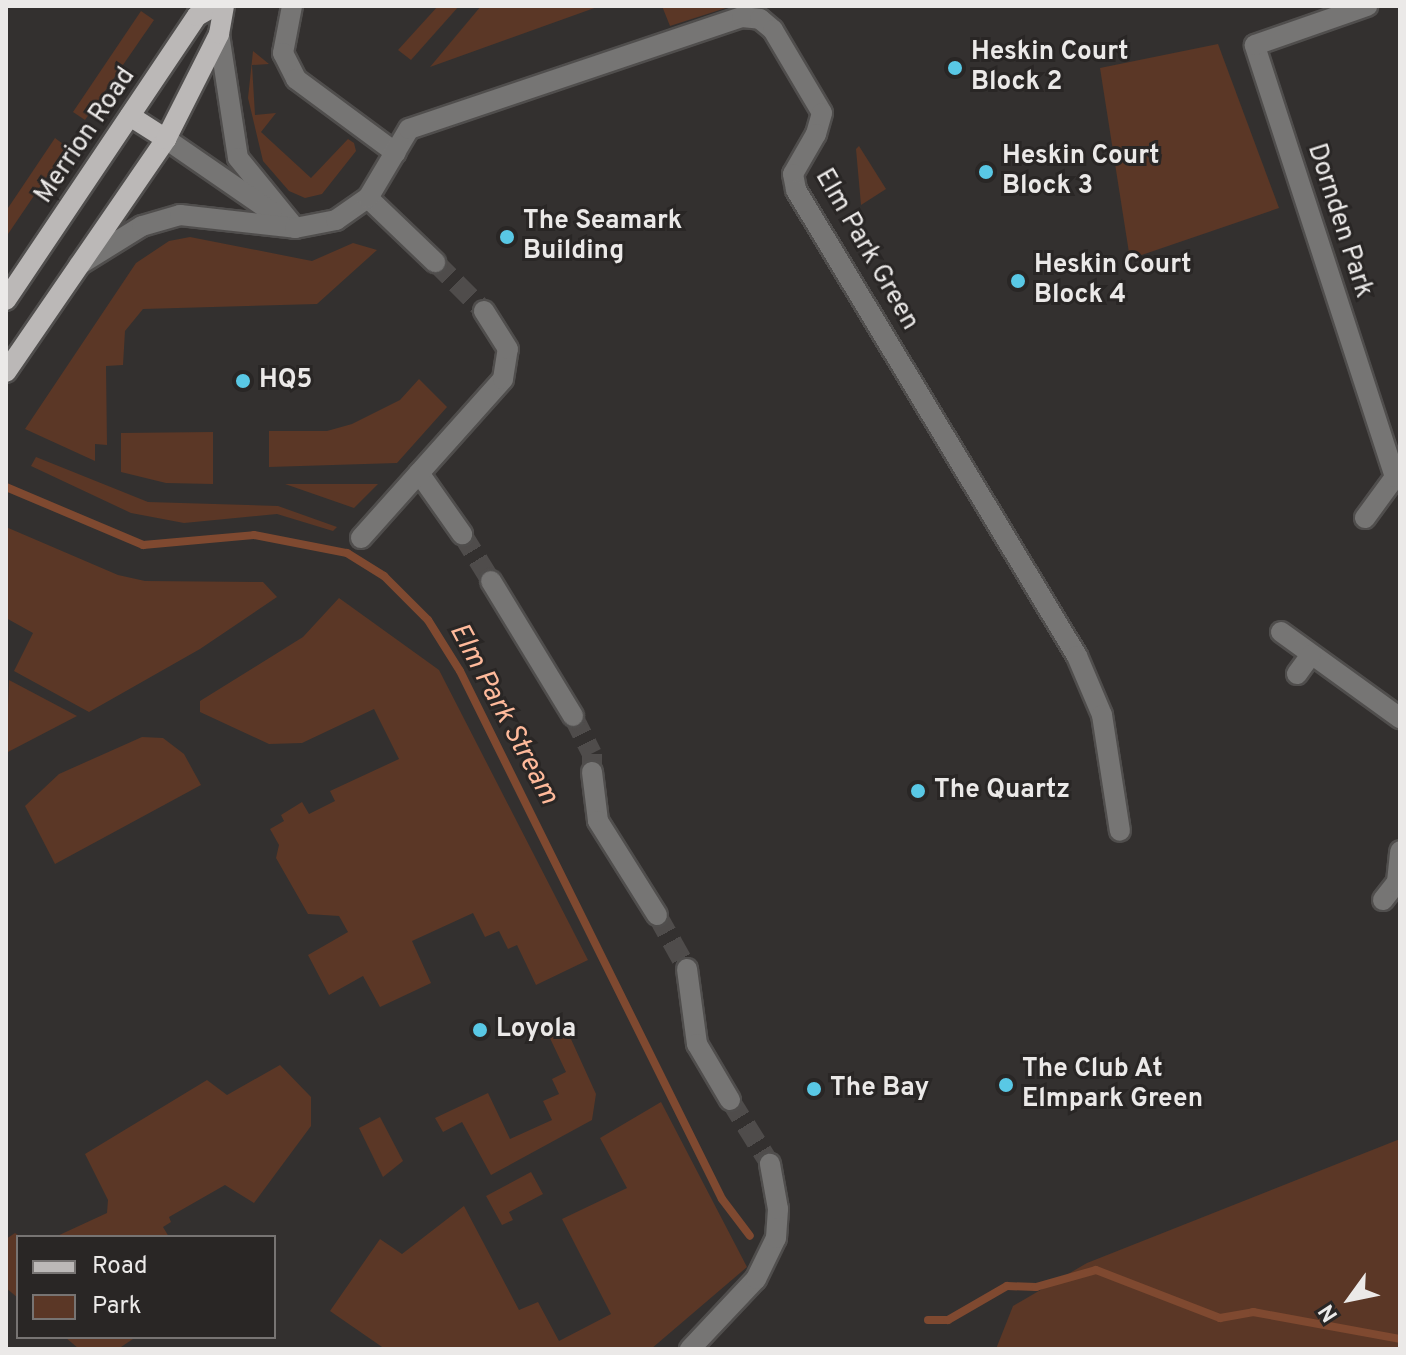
<!DOCTYPE html>
<style>
body{margin:0}
#map{position:relative;width:1406px;height:1355px;overflow:hidden;background:#33302f;font-family:Overpass,sans-serif}
div>[style]{position:absolute}
[style*='--x']{left:calc(var(--x)*1px);top:calc(var(--y)*1px);width:calc(var(--w)*1px);rotate:calc(var(--a)*1deg)}
.green>*{inset:0;background:#5b3726}
.stream>*{height:8px;margin:-4px;padding:0 4px;transform-origin:4px;border-radius:4px;background:#7f4930}
.minor-tunnel>*{height:20px;margin-top:-10px;transform-origin:0;background:repeating-linear-gradient(90deg,#4f4c4b 0 20px,transparent 0 30px)}
.roads{filter:drop-shadow(2px 0 #504e4d) drop-shadow(-2px 0 #504e4d) drop-shadow(0 2px #504e4d) drop-shadow(0 -2px #504e4d)}
.minor>*{height:20px;margin:-10px;padding:0 10px;transform-origin:10px;border-radius:10px;background:#767574}
.major>*{height:20px;margin:-10px;padding:0 10px;transform-origin:10px;border-radius:10px;background:#bbb8b7}
.dots>*{width:22px;height:22px;translate:-50% -50%;box-sizing:border-box;border:4px solid #292625;border-radius:50%}
span{translate:-50% -50%;white-space:nowrap;text-align:center;line-height:1.15;-webkit-text-stroke:6px #292625;paint-order:stroke}
.poi-label{font-size:26px;color:#ebe9e8;font-weight:700}
.left{translate:0 -50%;text-align:left}
.street-label{font-size:26px;color:#ebe9e8}
.water-label{font-size:28px;color:#ffba9b;font-style:italic}
.frame{position:absolute;inset:0;border:8px solid #ebe9e8;pointer-events:none}
.legend{position:absolute;left:16px;top:1235px;width:260px;height:104px;box-sizing:border-box;background:#292625;border:2px solid #777473;margin:0;padding:10px 14px;list-style:none;font-size:24px;color:#ebe9e8}
.legend li{display:flex;align-items:center;gap:16px;height:40px}
.legend b{width:40px;border:2px solid #777473}
.north{position:absolute;left:1310px;top:1259px;width:80px;height:80px;-webkit-text-stroke:6px #292625;paint-order:stroke;rotate:237deg;font-size:22px;font-weight:700;line-height:32px;text-align:center;color:#ebe9e8}
.north::after{content:'';display:block;margin:auto;width:28px;height:36px;background:#ebe9e8;clip-path:polygon(50% 0,100% 100%,50% 72%,0 100%)}
</style>
<div id="map">
<div class="green">
<i style="clip-path:polygon(438px 6px,459px 6px,411px 60px,398px 50px)"></i>
<i style="clip-path:polygon(481px 6px,600px 6px,430px 67px)"></i>
<i style="clip-path:polygon(662px 6px,732px 6px,670px 26px)"></i>
<i style="clip-path:polygon(141px 11px,154px 20px,85px 120px,73px 112px)"></i>
<i style="clip-path:polygon(1218px 44px,1279px 208px,1130px 259px,1100px 68px)"></i>
<i style="clip-path:polygon(253px 51px,269px 64px,252px 65px,255px 115px,276px 113px,261px 132px,311px 178px,348px 139px,354px 143px,356px 151px,322px 194px,305px 198px,289px 191px,263px 161px,248px 98px)"></i>
<i style="clip-path:polygon(55px 138px,67px 147px,6px 237px,6px 211px)"></i>
<i style="clip-path:polygon(859px 146px,886px 189px,861px 205px,856px 149px)"></i>
<i style="clip-path:polygon(190px 237px,312px 261px,353px 243px,377px 250px,317px 304px,143px 309px,125px 331px,123px 365px,106px 366px,107px 445px,95px 444px,95px 461px,25px 429px,136px 263px,169px 241px)"></i>
<i style="clip-path:polygon(419px 379px,447px 407px,397px 463px,269px 467px,269px 431px,327px 431px,352px 424px,400px 400px)"></i>
<i style="clip-path:polygon(213px 432px,213px 484px,166px 483px,121px 472px,121px 433px)"></i>
<i style="clip-path:polygon(36px 457px,148px 502px,278px 506px,337px 527px,333px 531px,277px 514px,184px 523px,131px 513px,31px 466px)"></i>
<i style="clip-path:polygon(285px 484px,378px 484px,354px 508px)"></i>
<i style="clip-path:polygon(6px 527px,118px 575px,145px 581px,263px 582px,277px 597px,200px 649px,89px 712px,14px 671px,33px 633px,6px 618px)"></i>
<i style="clip-path:polygon(339px 598px,439px 670px,588px 960px,536px 985px,517px 945px,508px 949px,499px 931px,485px 937px,473px 913px,412px 941px,431px 983px,380px 1007px,363px 976px,329px 995px,308px 955px,348px 932px,339px 916px,308px 914px,276px 858px,279px 845px,270px 829px,284px 821px,281px 815px,302px 802px,309px 814px,335px 801px,330px 791px,399px 759px,374px 709px,302px 743px,269px 744px,200px 712px,200px 701px,303px 637px)"></i>
<i style="clip-path:polygon(9px 680px,77px 716px,6px 753px)"></i>
<i style="clip-path:polygon(142px 737px,163px 738px,184px 754px,201px 785px,55px 864px,25px 806px,59px 774px)"></i>
<i style="clip-path:polygon(565px 1026px,596px 1094px,592px 1120px,491px 1175px,462px 1122px,443px 1132px,435px 1118px,488px 1093px,510px 1139px,552px 1120px,543px 1101px,559px 1094px,552px 1079px,566px 1072px,548px 1034px)"></i>
<i style="clip-path:polygon(280px 1065px,311px 1097px,311px 1126px,254px 1203px,225px 1185px,169px 1217px,171px 1222px,163px 1227px,169px 1237px,55px 1237px,107px 1213px,108px 1200px,85px 1154px,207px 1080px,227px 1095px)"></i>
<i style="clip-path:polygon(661px 1102px,747px 1267px,651px 1349px,385px 1349px,330px 1311px,380px 1239px,402px 1254px,464px 1206px,519px 1310px,538px 1302px,559px 1341px,611px 1314px,562px 1219px,627px 1188px,600px 1138px)"></i>
<i style="clip-path:polygon(380px 1117px,403px 1161px,383px 1177px,359px 1128px)"></i>
<i style="clip-path:polygon(1400px 1139px,1400px 1349px,996px 1349px,1013px 1306px,1087px 1263px)"></i>
<i style="clip-path:polygon(531px 1172px,543px 1194px,509px 1212px,513px 1220px,502px 1225px,486px 1196px)"></i>
<i style="clip-path:polygon(15px 1233px,21px 1237px,18px 1298px,6px 1288px,6px 1239px)"></i>
<i style="clip-path:polygon(65px 1337px,136px 1337px,118px 1349px,79px 1349px)"></i>
</div>
<div class="stream">
<i style="--x:6;--y:487;--w:149;--a:22.9"></i>
<i style="--x:143;--y:545;--w:111;--a:-5.1"></i>
<i style="--x:254;--y:535;--w:95;--a:11"></i>
<i style="--x:347;--y:553;--w:44;--a:31.9"></i>
<i style="--x:384;--y:576;--w:62;--a:45"></i>
<i style="--x:428;--y:620;--w:60;--a:57.9"></i>
<i style="--x:460;--y:671;--w:589;--a:63.61"></i>
<i style="--x:722;--y:1199;--w:46;--a:52.9"></i>
<i style="--x:928;--y:1320;--w:20;--a:0"></i>
<i style="--x:948;--y:1320;--w:68;--a:-30"></i>
<i style="--x:1007;--y:1286;--w:29;--a:2"></i>
<i style="--x:1036;--y:1287;--w:62;--a:-15.8"></i>
<i style="--x:1096;--y:1270;--w:133;--a:21.2"></i>
<i style="--x:1220;--y:1318;--w:34;--a:-10"></i>
<i style="--x:1253;--y:1312;--w:149;--a:10.4"></i>
</div>
<div class="minor-tunnel">
<i style="--x:435;--y:262;--w:69;--a:45"></i>
<i style="--x:462;--y:534;--w:55;--a:58.3"></i>
<i style="--x:573;--y:716;--w:42;--a:63.4"></i>
<i style="--x:592;--y:754;--w:18;--a:90"></i>
<i style="--x:657;--y:915;--w:62;--a:60.9"></i>
<i style="--x:730;--y:1100;--w:75;--a:58"></i>
</div>
<div class="roads">
<div class="minor">
<i style="--x:292;--y:6;--w:48;--a:100.8"></i>
<i style="--x:283;--y:53;--w:29;--a:63"></i>
<i style="--x:296;--y:79;--w:124;--a:36.5"></i>
<i style="--x:219;--y:34;--w:125;--a:81.3"></i>
<i style="--x:238;--y:158;--w:90;--a:50.8"></i>
<i style="--x:166;--y:139;--w:129;--a:34.6"></i>
<i style="--x:368;--y:198;--w:93;--a:43.7"></i>
<i style="--x:79;--y:265;--w:74;--a:-31.8"></i>
<i style="--x:142;--y:226;--w:40;--a:-16"></i>
<i style="--x:180;--y:215;--w:116;--a:6.4"></i>
<i style="--x:295;--y:228;--w:42;--a:-11"></i>
<i style="--x:336;--y:220;--w:39;--a:-35"></i>
<i style="--x:368;--y:198;--w:80;--a:-59.3"></i>
<i style="--x:409;--y:129;--w:351;--a:-18.6"></i>
<i style="--x:742;--y:17;--w:18;--a:6"></i>
<i style="--x:760;--y:19;--w:17;--a:40"></i>
<i style="--x:773;--y:30;--w:96;--a:59.4"></i>
<i style="--x:822;--y:113;--w:22;--a:106"></i>
<i style="--x:816;--y:134;--w:46;--a:119.9"></i>
<i style="--x:793;--y:174;--w:16;--a:79"></i>
<i style="--x:796;--y:190;--w:544;--a:58.91"></i>
<i style="--x:1077;--y:656;--w:64;--a:67"></i>
<i style="--x:1102;--y:715;--w:117;--a:81.2"></i>
<i style="--x:419;--y:473;--w:75;--a:54.8"></i>
<i style="--x:1365;--y:518;--w:51;--a:-53.8"></i>
<i style="--x:1395;--y:477;--w:454;--a:-108"></i>
<i style="--x:1255;--y:45;--w:119;--a:-19.2"></i>
<i style="--x:361;--y:538;--w:213;--a:-48.2"></i>
<i style="--x:503;--y:379;--w:30;--a:-81"></i>
<i style="--x:508;--y:349;--w:45;--a:-122.3"></i>
<i style="--x:491;--y:581;--w:158;--a:58.7"></i>
<i style="--x:1281;--y:632;--w:147;--a:35.9"></i>
<i style="--x:1297;--y:674;--w:24;--a:-54"></i>
<i style="--x:592;--y:772;--w:49;--a:83"></i>
<i style="--x:598;--y:821;--w:111;--a:57.9"></i>
<i style="--x:1383;--y:900;--w:23;--a:-52"></i>
<i style="--x:1397;--y:882;--w:31;--a:-84"></i>
<i style="--x:687;--y:969;--w:76;--a:82.4"></i>
<i style="--x:697;--y:1044;--w:65;--a:59.5"></i>
<i style="--x:690;--y:1349;--w:96;--a:-46.7"></i>
<i style="--x:756;--y:1279;--w:46;--a:-64"></i>
<i style="--x:776;--y:1238;--w:29;--a:-86"></i>
<i style="--x:778;--y:1209;--w:46;--a:-100.1"></i>
</div>
<div class="major">
<i style="--x:130;--y:116;--w:43;--a:32.6"></i>
<i style="--x:6;--y:300;--w:342;--a:-56.1"></i>
<i style="--x:197;--y:16;--w:20;--a:-30"></i>
<i style="--x:6;--y:372;--w:283;--a:-55.5"></i>
<i style="--x:166;--y:139;--w:118;--a:-63.2"></i>
<i style="--x:219;--y:34;--w:28;--a:-80"></i>
</div>
</div>
<div class="dots">
<i style="left:955px;top:68px;background:#59c8e5"></i>
<i style="left:986px;top:172px;background:#59c8e5"></i>
<i style="left:507px;top:237px;background:#59c8e5"></i>
<i style="left:1018px;top:281px;background:#59c8e5"></i>
<i style="left:243px;top:381px;background:#59c8e5"></i>
<i style="left:918px;top:791px;background:#59c8e5"></i>
<i style="left:480px;top:1030px;background:#59c8e5"></i>
<i style="left:1006px;top:1085px;background:#59c8e5"></i>
<i style="left:814px;top:1089px;background:#59c8e5"></i>
</div>
<div class="poi-label">
<span class="left" style="left:971px;top:68px">Heskin Court<br>Block 2</span>
<span class="left" style="left:1002px;top:172px">Heskin Court<br>Block 3</span>
<span class="left" style="left:523px;top:237px">The Seamark<br>Building</span>
<span class="left" style="left:1034px;top:281px">Heskin Court<br>Block 4</span>
<span class="left" style="left:259px;top:381px">HQ5</span>
<span class="left" style="left:934px;top:791px">The Quartz</span>
<span class="left" style="left:496px;top:1030px">Loyola</span>
<span class="left" style="left:1022px;top:1085px">The Club At<br>Elmpark Green</span>
<span class="left" style="left:830px;top:1089px">The Bay</span>
</div>
<div class="street-label">
<span style="left:86px;top:136px;rotate:-56deg">Merrion Road</span>
<span style="left:1339px;top:221px;rotate:72deg">Dornden Park</span>
<span style="left:866px;top:250px;rotate:60deg">Elm Park Green</span>
</div>
<div class="water-label">
<span style="left:503px;top:714px;rotate:62deg">Elm Park Stream</span>
</div>
<div class="frame"></div>
<ul class="legend">
<li><b style="height:10px;background:#bbb8b7"></b>Road</li>
<li><b style="height:22px;background:#5b3726"></b>Park</li>
</ul>
<div class="north">N</div>
</div>
